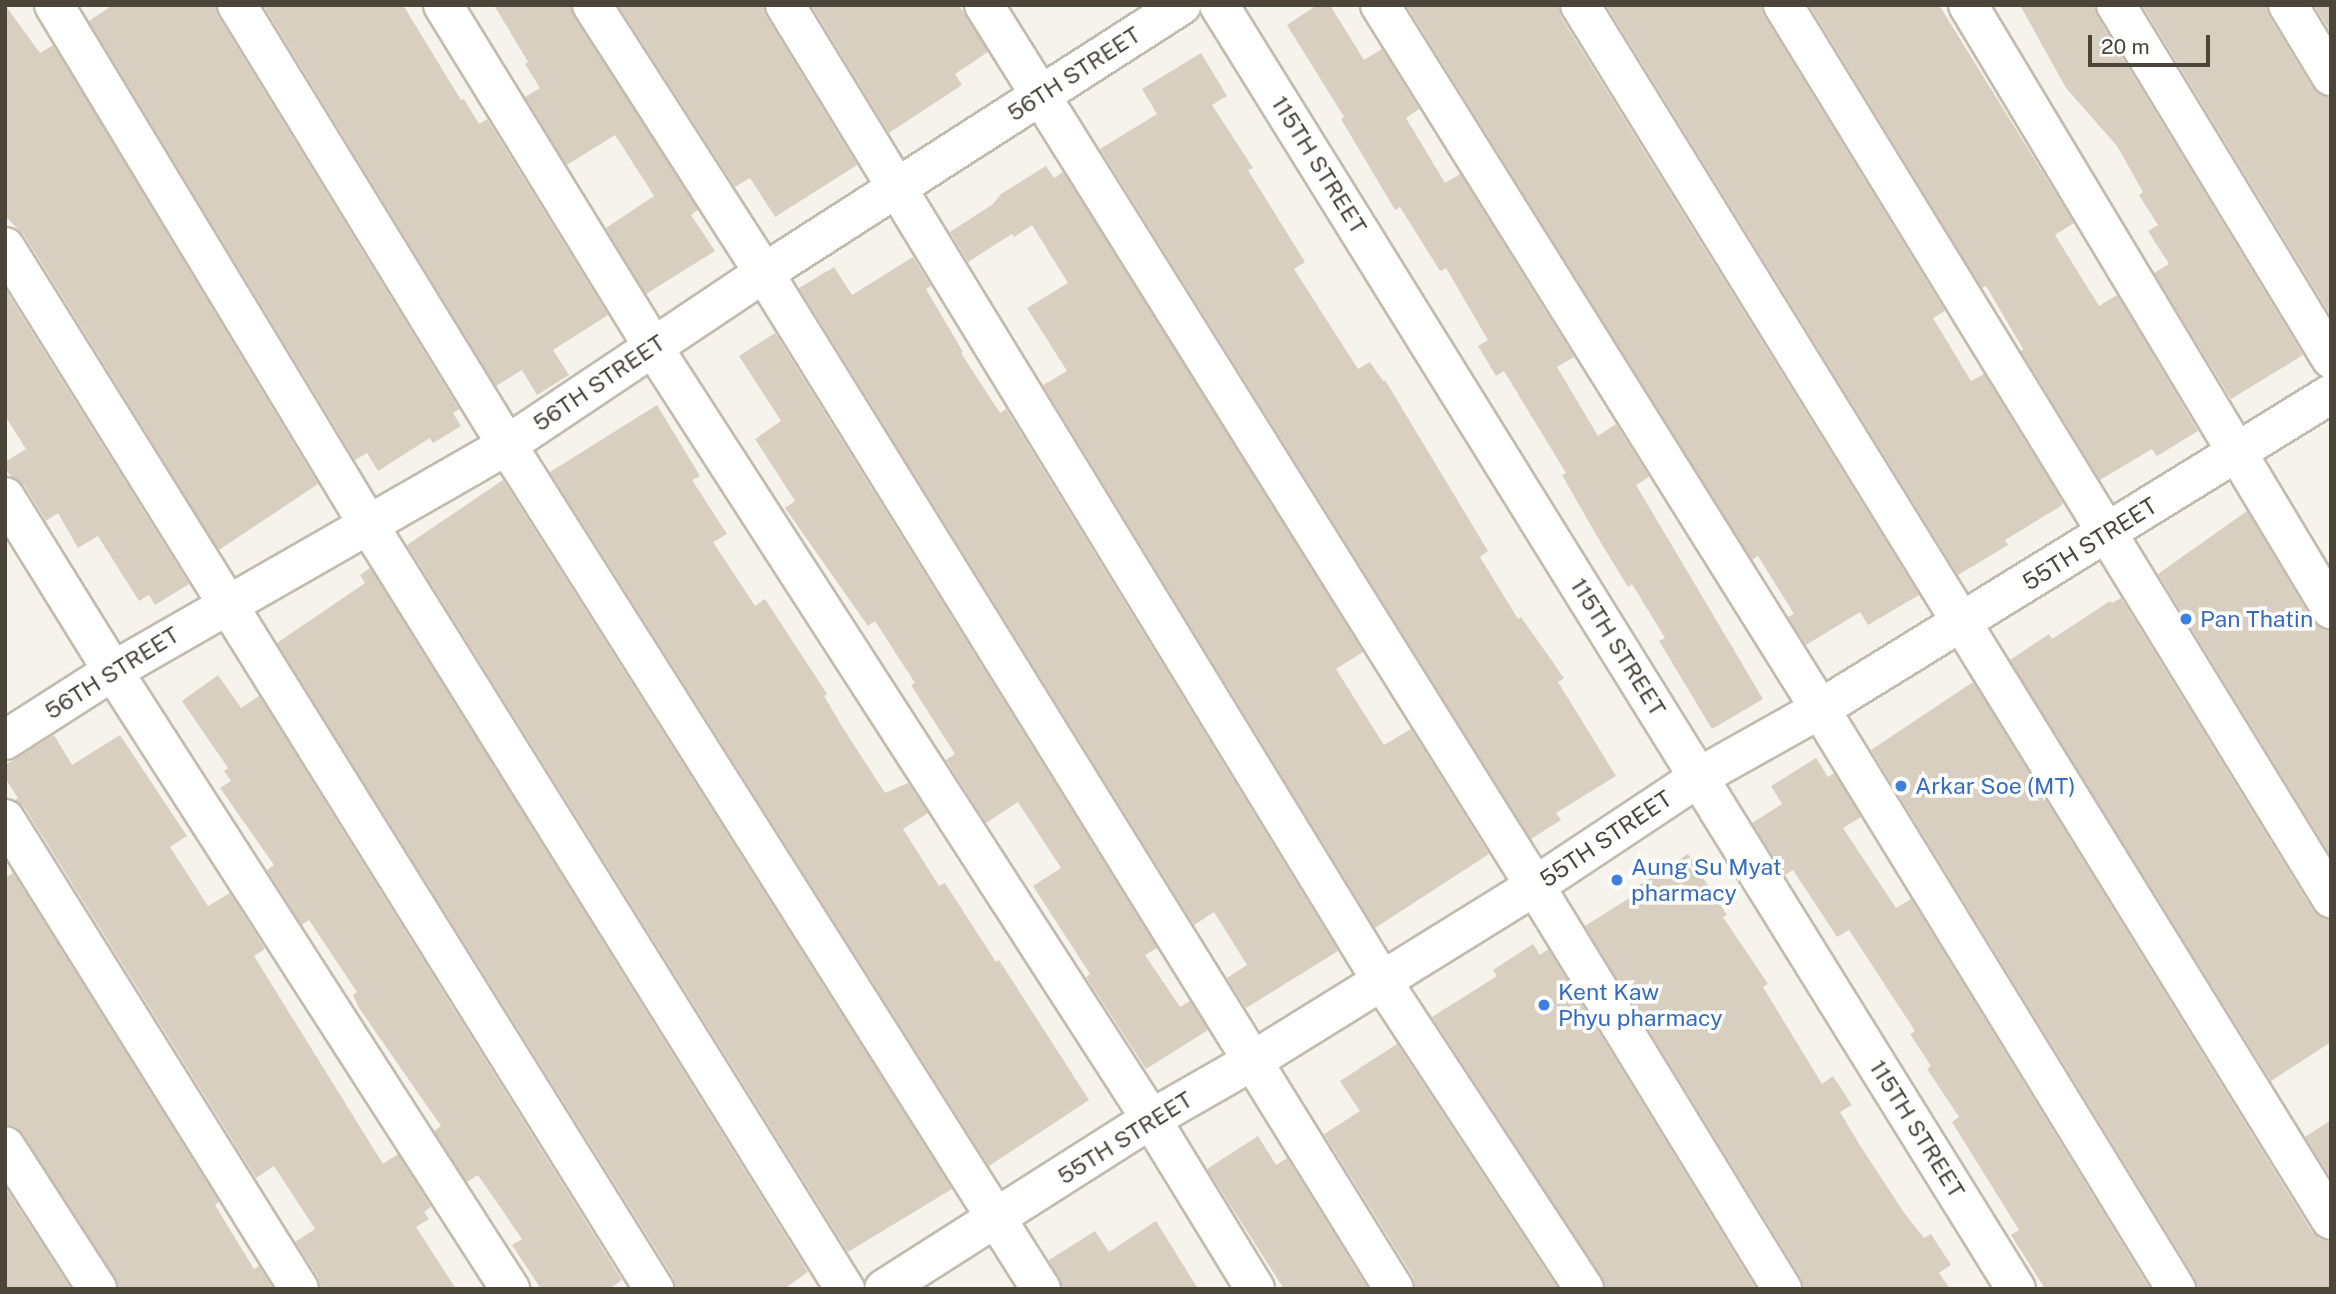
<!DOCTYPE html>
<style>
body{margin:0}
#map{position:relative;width:2336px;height:1294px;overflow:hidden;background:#f6f3ec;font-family:"Public Sans",sans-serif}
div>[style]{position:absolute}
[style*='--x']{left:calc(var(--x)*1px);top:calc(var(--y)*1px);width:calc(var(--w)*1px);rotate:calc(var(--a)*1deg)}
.building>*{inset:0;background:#d8cfc1}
.roads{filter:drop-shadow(2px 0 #c2bbae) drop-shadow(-2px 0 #c2bbae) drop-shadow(0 2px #c2bbae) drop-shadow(0 -2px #c2bbae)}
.minor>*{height:38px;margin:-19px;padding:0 19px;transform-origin:19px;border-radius:19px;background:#fff}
.dots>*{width:19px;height:19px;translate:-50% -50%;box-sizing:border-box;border:4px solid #fff;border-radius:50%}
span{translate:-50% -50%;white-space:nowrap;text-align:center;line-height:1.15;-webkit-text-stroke:7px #fff;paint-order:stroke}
.street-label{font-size:23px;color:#4b4439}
.shop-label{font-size:23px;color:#366cbe}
.left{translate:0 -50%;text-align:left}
.frame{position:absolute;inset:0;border:7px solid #4b4439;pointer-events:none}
.scale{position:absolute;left:2088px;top:35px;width:122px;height:32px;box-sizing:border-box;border:4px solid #4b4439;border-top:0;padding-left:9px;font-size:21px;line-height:24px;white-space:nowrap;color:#4b4439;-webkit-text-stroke:5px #fff;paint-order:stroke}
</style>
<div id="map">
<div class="building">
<i style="clip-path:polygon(5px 5px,40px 53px,53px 45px,318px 484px,219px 550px,24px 235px,5px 216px)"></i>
<i style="clip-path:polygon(113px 5px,215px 5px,218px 16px,459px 409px,453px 413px,461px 426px,433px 443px,430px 438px,378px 471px,367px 453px,355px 460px,89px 21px)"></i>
<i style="clip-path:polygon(263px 5px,403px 5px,461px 100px,464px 99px,479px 124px,487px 119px,608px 315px,553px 350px,569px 375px,537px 395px,522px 370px,496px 386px)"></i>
<i style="clip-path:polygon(494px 5px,570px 5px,574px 17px,698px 210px,691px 215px,715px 251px,646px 294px,606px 228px,654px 196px,615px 135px,567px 165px,525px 97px,540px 88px,525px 64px,528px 62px)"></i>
<i style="clip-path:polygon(618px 5px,763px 5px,766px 16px,857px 165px,775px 217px,750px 178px,735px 187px)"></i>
<i style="clip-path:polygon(811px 5px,959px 5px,988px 52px,955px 74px,962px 85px,889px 133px)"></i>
<i style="clip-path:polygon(1317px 5px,1330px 5px,1364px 60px,1382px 49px,1419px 109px,1406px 118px,1445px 183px,1460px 174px,1574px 357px,1557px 367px,1598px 436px,1616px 424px,1649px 477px,1636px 485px,1763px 699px,1712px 729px,1659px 641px,1665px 638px,1632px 584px,1628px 587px,1598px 538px,1562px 475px,1566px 473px,1504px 371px,1496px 376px,1478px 346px,1488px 340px,1446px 268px,1440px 271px,1400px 207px,1395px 210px,1341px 119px,1344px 117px,1287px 25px)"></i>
<i style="clip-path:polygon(1406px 5px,1558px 5px,1561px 17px,1919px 595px,1868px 625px,1860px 612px,1806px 645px,1788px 617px,1794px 614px,1758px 556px,1752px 560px)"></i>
<i style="clip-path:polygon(1606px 5px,1761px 5px,1764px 16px,1945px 311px,1933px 318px,1971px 381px,1984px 374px,2063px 503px,2061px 506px,2005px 540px,2008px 545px,1958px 575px)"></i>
<i style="clip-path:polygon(1809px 5px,1939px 5px,2074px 223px,2055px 235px,2099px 306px,2117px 295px,2198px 431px,2157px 456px,2152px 449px,2100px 480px,2021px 351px,2023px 349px,1986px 286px,1982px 288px)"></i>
<i style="clip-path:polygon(2020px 5px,2094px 5px,2097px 16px,2303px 355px,2231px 399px,2154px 273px,2169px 264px,2148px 231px,2158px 225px,2139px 195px,2143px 192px,2117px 146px,2066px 88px)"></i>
<i style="clip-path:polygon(2142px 5px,2266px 5px,2269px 16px,2312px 87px,2331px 99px,2331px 316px)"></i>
<i style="clip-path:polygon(2314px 5px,2331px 5px,2331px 33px)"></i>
<i style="clip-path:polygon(1201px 53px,1227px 96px,1212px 105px,1253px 168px,1248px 170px,1305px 262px,1294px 269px,1358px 369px,1370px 362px,1383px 381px,1385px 380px,1488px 551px,1480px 557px,1518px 619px,1521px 617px,1564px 678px,1558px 682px,1616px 776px,1556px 813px,1561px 820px,1531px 839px,1100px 149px,1157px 114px,1142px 89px)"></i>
<i style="clip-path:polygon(1046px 166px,1054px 178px,1063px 172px,1363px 652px,1336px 669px,1384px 745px,1411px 729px,1489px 854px,1375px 928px,1043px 385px,1067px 371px,1027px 308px,1068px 283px,1032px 225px,1014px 237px,1012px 234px,968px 262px,950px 232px,993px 204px,1001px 194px)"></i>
<i style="clip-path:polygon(913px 257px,931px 286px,926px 289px,963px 352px,961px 353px,1000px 413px,1006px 409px,1338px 951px,1246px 1008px,1227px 978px,1247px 965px,1214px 912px,1194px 925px,799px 288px,834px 267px,852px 295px)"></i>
<i style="clip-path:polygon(5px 289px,189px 584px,155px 605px,149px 595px,139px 601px,98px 536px,78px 548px,58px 513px,46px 521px,24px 485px,11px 477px,5px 467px,5px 462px,26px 449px,5px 416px)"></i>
<i style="clip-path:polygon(775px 333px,1157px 948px,1145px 955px,1180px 1007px,1190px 1001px,1208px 1030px,1146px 1069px,1086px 977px,1090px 974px,1033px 886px,1061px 868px,1018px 802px,986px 823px,946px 760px,955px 754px,911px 685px,915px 683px,875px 621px,868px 626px,785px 508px,795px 501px,755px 439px,781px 421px,739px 356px)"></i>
<i style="clip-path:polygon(657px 405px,700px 476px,692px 480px,727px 534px,713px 542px,755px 606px,765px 599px,827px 694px,824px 696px,843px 728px,885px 793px,908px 783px,928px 813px,903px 829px,939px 886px,945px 883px,996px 962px,999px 960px,1089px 1100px,989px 1166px,550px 472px)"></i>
<i style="clip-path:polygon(503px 480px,952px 1189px,848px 1252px,407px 545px)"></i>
<i style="clip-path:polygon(2247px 511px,2312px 620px,2320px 628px,2331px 631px,2331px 856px,2158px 574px)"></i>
<i style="clip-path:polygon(370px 568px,808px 1272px,784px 1289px,676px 1289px,673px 1277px,277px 643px,365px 583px,360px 575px)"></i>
<i style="clip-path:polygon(2121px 598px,2312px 909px,2320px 917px,2331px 920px,2331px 1042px,2271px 1081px,2010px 660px,2049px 634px,2052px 639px,2110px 601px,2112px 603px)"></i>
<i style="clip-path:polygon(218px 675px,241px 708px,259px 696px,622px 1280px,609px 1289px,541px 1289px,512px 1245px,522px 1239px,478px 1175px,467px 1182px,434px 1131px,441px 1126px,359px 1008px,353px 995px,357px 992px,309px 920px,302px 925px,267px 870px,274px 865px,220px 788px,231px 781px,224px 771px,228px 768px,182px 701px)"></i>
<i style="clip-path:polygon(1973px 682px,2312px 1232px,2320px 1239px,2331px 1242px,2331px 1289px,2198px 1289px,2195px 1278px,1871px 750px)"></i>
<i style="clip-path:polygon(54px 735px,72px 765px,120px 735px,187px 836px,170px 847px,208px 906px,230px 893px,265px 949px,254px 956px,383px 1164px,398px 1154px,431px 1207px,424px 1212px,429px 1219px,416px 1227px,456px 1289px,321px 1289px,318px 1277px,295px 1242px,315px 1229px,274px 1166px,256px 1178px,24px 807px,15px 800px,18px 798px,5px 778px,5px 765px)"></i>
<i style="clip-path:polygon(1816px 758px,1828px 777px,1834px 773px,1861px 817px,1843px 828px,1896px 908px,1911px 899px,2150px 1289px,2045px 1289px,2011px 1235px,2019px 1230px,1952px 1122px,1959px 1117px,1927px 1069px,1931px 1066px,1910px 1034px,1915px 1031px,1849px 930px,1837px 937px,1793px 870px,1785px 875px,1752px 823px,1782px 804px,1771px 786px)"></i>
<i style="clip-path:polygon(1688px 854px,1727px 915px,1723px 917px,1768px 984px,1763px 987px,1822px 1084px,1833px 1076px,1852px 1105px,1840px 1112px,1861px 1147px,1905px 1214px,1924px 1238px,1931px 1234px,1951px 1265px,1939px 1273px,1950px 1289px,1804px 1289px,1801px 1278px,1585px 926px,1639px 892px,1636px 887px)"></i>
<i style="clip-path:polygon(13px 873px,219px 1202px,215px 1205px,254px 1269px,259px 1266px,273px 1289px,119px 1289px,115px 1277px,23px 1134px,16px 1127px,5px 1124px,5px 878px)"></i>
<i style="clip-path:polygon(1533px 944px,1540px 955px,1548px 949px,1756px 1289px,1606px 1289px,1602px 1277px,1432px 1017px,1497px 976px,1493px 970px)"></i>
<i style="clip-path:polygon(1397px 1044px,1558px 1289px,1416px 1289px,1413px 1277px,1324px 1134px,1360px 1111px,1340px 1081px)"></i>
<i style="clip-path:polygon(2331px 1120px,2331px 1178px,2305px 1137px)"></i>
<i style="clip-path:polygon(1258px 1136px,1276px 1165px,1287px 1158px,1368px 1289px,1284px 1289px,1207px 1169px)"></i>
<i style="clip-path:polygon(5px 1187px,71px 1289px,5px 1289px)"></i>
<i style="clip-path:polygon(1156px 1221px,1198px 1289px,1063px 1289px,1049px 1260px,1095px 1231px,1109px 1252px)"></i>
</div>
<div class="roads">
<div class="minor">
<i style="--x:54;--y:5;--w:607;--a:58.83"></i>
<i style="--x:368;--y:524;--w:902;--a:58.06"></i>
<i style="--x:237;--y:5;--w:516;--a:58.47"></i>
<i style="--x:507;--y:445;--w:999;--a:57.68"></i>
<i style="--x:443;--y:5;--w:401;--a:58.4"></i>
<i style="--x:653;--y:347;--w:919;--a:57.17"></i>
<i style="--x:1151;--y:1119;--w:199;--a:58.5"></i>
<i style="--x:592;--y:5;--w:318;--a:57.3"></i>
<i style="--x:764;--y:273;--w:1195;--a:58.2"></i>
<i style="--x:785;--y:5;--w:1144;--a:58.55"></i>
<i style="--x:1382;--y:981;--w:368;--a:56.7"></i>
<i style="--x:984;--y:5;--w:1039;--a:57.98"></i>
<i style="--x:1535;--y:886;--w:473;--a:58.5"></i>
<i style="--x:1219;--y:5;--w:1511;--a:58.17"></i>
<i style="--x:1380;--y:5;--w:830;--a:57.99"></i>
<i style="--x:1820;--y:709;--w:681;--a:58.46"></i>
<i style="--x:1580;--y:5;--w:1428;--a:58.28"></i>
<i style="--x:1783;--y:5;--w:1048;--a:58.46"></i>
<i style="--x:1968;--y:5;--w:705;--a:58.99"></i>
<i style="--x:2116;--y:5;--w:414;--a:58.7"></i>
<i style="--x:2288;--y:5;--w:83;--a:58.8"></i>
<i style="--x:5;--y:247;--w:1228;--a:58.08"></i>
<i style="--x:5;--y:497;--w:205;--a:58.2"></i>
<i style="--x:113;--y:671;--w:735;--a:57.28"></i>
<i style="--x:5;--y:740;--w:128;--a:-32.6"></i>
<i style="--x:113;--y:671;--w:454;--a:-29.8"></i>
<i style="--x:507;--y:445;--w:309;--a:-33.8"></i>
<i style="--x:764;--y:273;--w:496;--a:-32.7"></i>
<i style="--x:5;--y:819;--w:554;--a:57.97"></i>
<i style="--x:5;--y:1146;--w:170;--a:57.2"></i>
<i style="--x:884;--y:1289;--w:317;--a:-32.5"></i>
<i style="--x:1151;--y:1119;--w:115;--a:-29.7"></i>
<i style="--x:1251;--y:1062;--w:334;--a:-31.8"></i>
<i style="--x:1535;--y:886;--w:197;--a:-33.6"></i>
<i style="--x:1699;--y:777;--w:139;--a:-29.3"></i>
<i style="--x:1820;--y:709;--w:600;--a:-31.65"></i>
</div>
</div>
<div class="dots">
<i style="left:2186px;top:619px;background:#3f7fe0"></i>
<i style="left:1901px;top:786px;background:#3f7fe0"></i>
<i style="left:1617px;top:880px;background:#3f7fe0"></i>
<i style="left:1544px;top:1005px;background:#3f7fe0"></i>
</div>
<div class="street-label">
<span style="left:1074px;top:74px;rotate:-33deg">56TH STREET</span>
<span style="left:1319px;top:165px;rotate:58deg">115TH STREET</span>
<span style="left:599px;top:383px;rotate:-34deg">56TH STREET</span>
<span style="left:2090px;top:544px;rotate:-32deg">55TH STREET</span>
<span style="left:1618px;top:647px;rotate:58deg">115TH STREET</span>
<span style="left:112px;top:673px;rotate:-32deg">56TH STREET</span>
<span style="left:1606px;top:839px;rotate:-34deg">55TH STREET</span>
<span style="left:1917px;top:1129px;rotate:58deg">115TH STREET</span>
<span style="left:1125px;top:1138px;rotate:-32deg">55TH STREET</span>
</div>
<div class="shop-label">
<span class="left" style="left:2200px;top:619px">Pan Thatin</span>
<span class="left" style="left:1915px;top:786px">Arkar Soe (MT)</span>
<span class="left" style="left:1631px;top:880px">Aung Su Myat<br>pharmacy</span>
<span class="left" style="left:1558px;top:1005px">Kent Kaw<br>Phyu pharmacy</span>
</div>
<div class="frame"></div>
<div class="scale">20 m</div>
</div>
